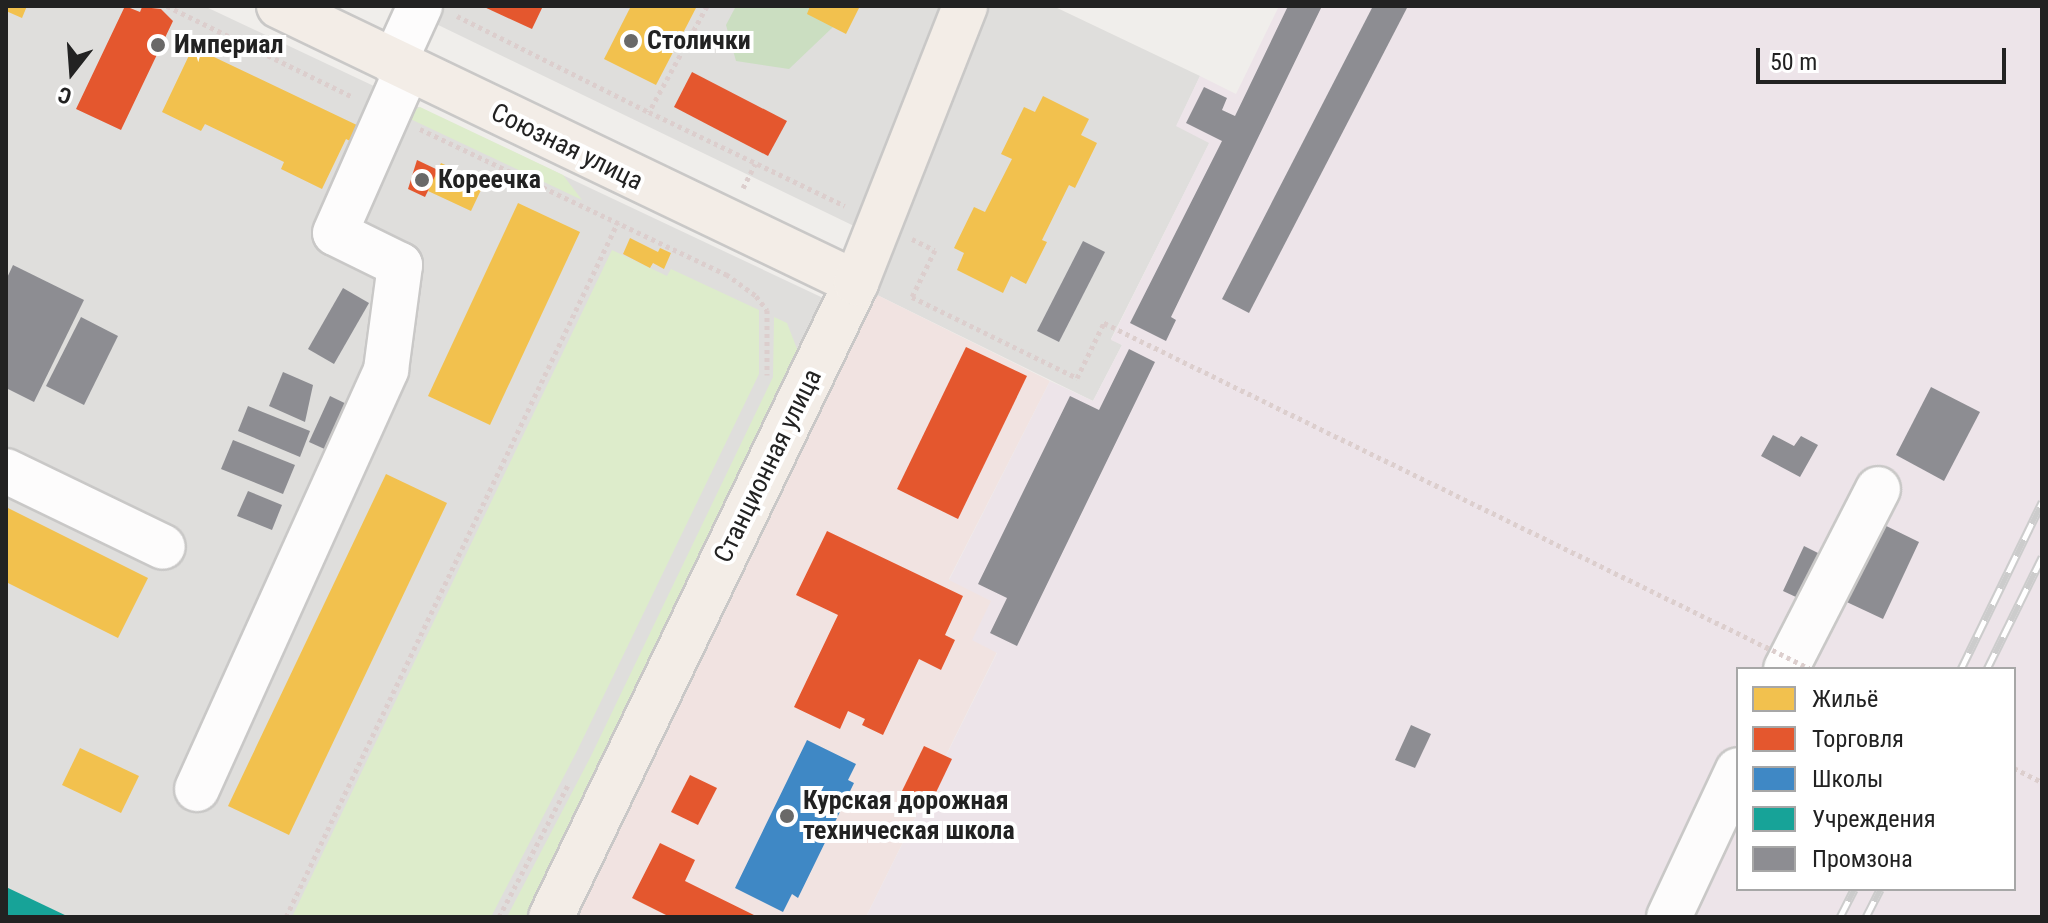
<!DOCTYPE html>
<meta charset="utf-8">
<style>
body{margin:0}
#map{position:relative;width:2048px;height:923px;overflow:hidden;background:#f0eeeb;font-family:"Roboto Condensed",sans-serif}
div>[style]{position:absolute}
[style*='--x']{left:calc(var(--x)*1px);top:calc(var(--y)*1px);width:calc(var(--w)*1px);rotate:calc(var(--a)*1deg)}
.residential>*{inset:0;background:#dfdedc}
.commercial>*{inset:0;background:#f1e3e1}
.industrial>*{inset:0;background:#ede4e9}
.grass>*{inset:0;background:#ddeccb}
.forest>*{inset:0;background:#cbdec1}
.homes>*{inset:0;background:#f2c14e}
.shops>*{inset:0;background:#e4572e}
.schools>*{inset:0;background:#3f88c5}
.public>*{inset:0;background:#17a398}
.industry>*{inset:0;background:#8d8d92}
.path>*{height:5px;margin-top:-2.5px;transform-origin:0;background:repeating-linear-gradient(90deg,#dccecd 0 4px,transparent 0 8px)}
.roads{filter:drop-shadow(2px 0 #c9c8c7) drop-shadow(-2px 0 #c9c8c7) drop-shadow(0 2px #c9c8c7) drop-shadow(0 -2px #c9c8c7)}
.minor>*{height:44px;margin:-22px;padding:0 22px;transform-origin:22px;border-radius:22px;background:#fdfcfc}
.major>*{height:44px;margin:-22px;padding:0 22px;transform-origin:22px;border-radius:22px;background:#f3ede7}
.rail>*{height:9px;margin-top:-4.5px;transform-origin:0;background:repeating-linear-gradient(90deg,#fff 0 18px,#ccc 0 36px);box-sizing:border-box;border-block:2px solid #ccc}
.path-bridge>*{height:5px;margin-top:-2.5px;transform-origin:0;background:repeating-linear-gradient(90deg,#dccecd 0 4px,transparent 0 8px)}
.dots>*{width:22px;height:22px;translate:-50% -50%;box-sizing:border-box;border:4px solid #fff;border-radius:50%}
span{translate:-50% -50%;white-space:nowrap;text-align:center;line-height:1.15;-webkit-text-stroke:8px #fff;paint-order:stroke}
.poi-label{font-size:26px;color:#222;font-weight:700}
.left{translate:0 -50%;text-align:left}
.street-label{font-size:26px;color:#222}
.frame{position:absolute;inset:0;border:8px solid #222;pointer-events:none}
.legend{position:absolute;left:1736px;top:667px;width:280px;height:224px;box-sizing:border-box;background:#fff;border:2px solid #a7a7a7;margin:0;padding:10px 14px;list-style:none;font-size:24px;color:#222}
.legend li{display:flex;align-items:center;gap:16px;height:40px}
.legend b{width:40px;border:2px solid #a7a7a7}
.north{position:absolute;left:32px;top:32px;width:80px;height:80px;-webkit-text-stroke:6px #fff;paint-order:stroke;rotate:197deg;font-size:22px;font-weight:700;line-height:32px;text-align:center;color:#222}
.north::after{content:'';display:block;margin:auto;width:28px;height:36px;background:#222;clip-path:polygon(50% 0,100% 100%,50% 72%,0 100%)}
.scale{position:absolute;left:1756px;top:48px;width:250px;height:36px;box-sizing:border-box;border:4px solid #222;border-top:0;padding-left:10px;font-size:24px;line-height:28px;white-space:nowrap;color:#222;-webkit-text-stroke:6px #fff;paint-order:stroke}
</style>
<div id="map">
<div class="residential">
<i style="clip-path:polygon(6px 6px,204px 6px,855px 313px,555px 917px,6px 917px)"></i>
<i style="clip-path:polygon(399px 6px,1053px 6px,1200px 76px,1177px 125px,1210px 142px,1111px 339px,1122px 345px,1093px 401px,865px 289px,885px 241px)"></i>
</div>
<div class="commercial">
<i style="clip-path:polygon(865px 289px,1050px 381px,949px 579px,992px 601px,997px 652px,866px 917px,555px 917px)"></i>
</div>
<div class="industrial">
<i style="clip-path:polygon(evenodd,1279px 6px,2042px 6px,2042px 917px,866px 917px,997px 653px,972px 640px,991px 601px,949px 580px,1050px 381px,1093px 401px,1122px 345px,1111px 340px,1209px 143px,1176px 126px,1200px 76px,1236px 94px,1279px 6px,1738px 669px,2014px 669px,2014px 889px,1738px 889px,1738px 669px)"></i>
</div>
<div class="grass">
<i style="clip-path:polygon(420px 107px,563px 175px,582px 200px,404px 116px)"></i>
<i style="clip-path:polygon(612px 250px,667px 276px,671px 269px,759px 310px,759px 374px,577px 751px,491px 917px,292px 917px)"></i>
<i style="clip-path:polygon(774px 317px,787px 323px,799px 354px,539px 917px,507px 917px,591px 756px,773px 377px)"></i>
</div>
<div class="forest">
<i style="clip-path:polygon(736px 6px,855px 6px,789px 69px,736px 61px,726px 25px)"></i>
</div>
<div class="homes">
<i style="clip-path:polygon(6px 6px,27px 6px,22px 18px,6px 11px)"></i>
<i style="clip-path:polygon(631px 6px,697px 6px,656px 85px,604px 59px)"></i>
<i style="clip-path:polygon(810px 6px,860px 6px,846px 34px,807px 14px)"></i>
<i style="clip-path:polygon(193px 47px,361px 127px,354px 143px,346px 139px,322px 189px,281px 169px,284px 162px,205px 124px,201px 131px,162px 112px)"></i>
<i style="clip-path:polygon(1043px 96px,1089px 119px,1081px 135px,1097px 143px,1075px 188px,1069px 185px,1042px 240px,1047px 242px,1026px 284px,1011px 276px,1003px 293px,957px 270px,964px 253px,954px 248px,974px 207px,985px 212px,1012px 159px,1001px 154px,1024px 107px,1035px 112px)"></i>
<i style="clip-path:polygon(441px 163px,456px 170px,453px 177px,481px 190px,471px 211px,428px 191px)"></i>
<i style="clip-path:polygon(518px 203px,580px 232px,490px 425px,428px 396px)"></i>
<i style="clip-path:polygon(630px 238px,658px 252px,660px 248px,671px 253px,664px 269px,653px 263px,650px 268px,623px 254px)"></i>
<i style="clip-path:polygon(386px 474px,447px 503px,289px 835px,228px 806px)"></i>
<i style="clip-path:polygon(6px 507px,148px 578px,118px 638px,6px 582px)"></i>
<i style="clip-path:polygon(80px 748px,139px 776px,121px 813px,62px 785px)"></i>
</div>
<div class="shops">
<i style="clip-path:polygon(125px 6px,140px 12px,142px 7px,161px 9px,173px 21px,121px 130px,76px 109px)"></i>
<i style="clip-path:polygon(482px 6px,543px 6px,532px 29px)"></i>
<i style="clip-path:polygon(692px 72px,787px 121px,768px 156px,674px 107px)"></i>
<i style="clip-path:polygon(417px 160px,438px 170px,425px 197px,408px 189px)"></i>
<i style="clip-path:polygon(966px 347px,1027px 376px,958px 519px,897px 489px)"></i>
<i style="clip-path:polygon(827px 531px,963px 596px,945px 635px,955px 640px,941px 670px,919px 659px,883px 735px,862px 725px,865px 719px,848px 711px,840px 729px,794px 707px,838px 615px,796px 595px)"></i>
<i style="clip-path:polygon(924px 746px,952px 759px,930px 805px,902px 791px)"></i>
<i style="clip-path:polygon(690px 775px,717px 788px,698px 825px,671px 812px)"></i>
<i style="clip-path:polygon(660px 843px,695px 860px,685px 881px,758px 917px,670px 917px,632px 898px)"></i>
</div>
<div class="schools">
<i style="clip-path:polygon(807px 740px,856px 764px,848px 780px,854px 783px,798px 898px,792px 894px,783px 912px,735px 888px)"></i>
</div>
<div class="public">
<i style="clip-path:polygon(6px 887px,69px 917px,6px 917px)"></i>
</div>
<div class="industry">
<i style="clip-path:polygon(1288px 6px,1322px 6px,1171px 317px,1176px 320px,1166px 341px,1130px 323px,1222px 141px,1186px 123px,1204px 87px,1227px 98px,1222px 110px,1235px 116px)"></i>
<i style="clip-path:polygon(1373px 6px,1408px 6px,1249px 313px,1222px 299px)"></i>
<i style="clip-path:polygon(1083px 241px,1105px 252px,1059px 342px,1037px 331px)"></i>
<i style="clip-path:polygon(13px 265px,84px 300px,34px 402px,6px 388px,6px 280px)"></i>
<i style="clip-path:polygon(343px 288px,369px 303px,334px 364px,308px 349px)"></i>
<i style="clip-path:polygon(81px 317px,118px 336px,84px 405px,46px 386px)"></i>
<i style="clip-path:polygon(1129px 349px,1155px 362px,1017px 646px,990px 633px,1007px 598px,978px 584px,1070px 396px,1099px 410px)"></i>
<i style="clip-path:polygon(283px 372px,313px 385px,305px 422px,269px 406px)"></i>
<i style="clip-path:polygon(1931px 387px,1980px 412px,1944px 481px,1896px 455px)"></i>
<i style="clip-path:polygon(330px 396px,359px 410px,340px 456px,309px 442px)"></i>
<i style="clip-path:polygon(248px 406px,310px 431px,300px 457px,238px 431px)"></i>
<i style="clip-path:polygon(1773px 435px,1794px 446px,1801px 436px,1818px 445px,1800px 477px,1761px 456px)"></i>
<i style="clip-path:polygon(233px 440px,295px 465px,283px 494px,221px 469px)"></i>
<i style="clip-path:polygon(248px 491px,282px 505px,272px 530px,237px 516px)"></i>
<i style="clip-path:polygon(1872px 519px,1919px 542px,1883px 619px,1836px 597px)"></i>
<i style="clip-path:polygon(1804px 546px,1832px 560px,1811px 604px,1783px 591px)"></i>
<i style="clip-path:polygon(1411px 725px,1431px 734px,1415px 768px,1395px 760px)"></i>
</div>
<div class="path">
<i style="--x:167;--y:6;--w:207;--a:26.1"></i>
<i style="--x:707;--y:6;--w:121;--a:118.7"></i>
<i style="--x:649;--y:112;--w:217;--a:25.6"></i>
<i style="--x:457;--y:16;--w:215;--a:26.6"></i>
<i style="--x:420;--y:129;--w:339;--a:25.4"></i>
<i style="--x:726;--y:274;--w:37;--a:36"></i>
<i style="--x:756;--y:296;--w:18;--a:52"></i>
<i style="--x:767;--y:310;--w:65;--a:90"></i>
<i style="--x:743;--y:188;--w:27;--a:-63"></i>
<i style="--x:912;--y:239;--w:25;--a:26"></i>
<i style="--x:935;--y:250;--w:52;--a:116.1"></i>
<i style="--x:912;--y:297;--w:184;--a:26.1"></i>
<i style="--x:1077;--y:378;--w:61;--a:-63.9"></i>
<i style="--x:2014;--y:768;--w:31;--a:27"></i>
<i style="--x:286;--y:917;--w:770;--a:-64.47"></i>
<i style="--x:499;--y:917;--w:151;--a:-62.4"></i>
</div>
<div class="roads">
<div class="minor">
<i style="--x:394;--y:63;--w:63;--a:-65.5"></i>
<i style="--x:6;--y:471;--w:174;--a:25.8"></i>
<i style="--x:1786;--y:669;--w:202;--a:-62.9"></i>
<i style="--x:197;--y:789;--w:460;--a:-65.7"></i>
<i style="--x:386;--y:370;--w:106;--a:-82.4"></i>
<i style="--x:400;--y:265;--w:72;--a:-153.8"></i>
<i style="--x:335;--y:233;--w:178;--a:-66.2"></i>
<i style="--x:1669;--y:917;--w:162;--a:-64.9"></i>
</div>
<div class="major">
<i style="--x:279;--y:6;--w:640;--a:25.64"></i>
<i style="--x:551;--y:917;--w:704;--a:-64.31"></i>
<i style="--x:856;--y:283;--w:298;--a:-68.5"></i>
</div>
</div>
<div class="rail">
<i style="--x:1961;--y:669;--w:186;--a:-64.1"></i>
<i style="--x:1987;--y:669;--w:125;--a:-63.8"></i>
<i style="--x:1840;--y:917;--w:31;--a:-63"></i>
<i style="--x:1866;--y:917;--w:31;--a:-63"></i>
</div>
<div class="path-bridge">
<i style="--x:1104;--y:323;--w:787;--a:26.08"></i>
</div>
<div class="dots">
<i style="left:631px;top:41px;background:#6a6968"></i>
<i style="left:158px;top:45px;background:#6a6968"></i>
<i style="left:422px;top:180px;background:#6a6968"></i>
<i style="left:787px;top:816px;background:#6a6968"></i>
</div>
<div class="poi-label">
<span class="left" style="left:647px;top:41px">Столички</span>
<span class="left" style="left:174px;top:45px">Империал</span>
<span class="left" style="left:438px;top:180px">Кореечка</span>
<span class="left" style="left:803px;top:816px">Курская дорожная<br>техническая школа</span>
</div>
<div class="street-label">
<span style="left:567px;top:147px;rotate:26deg">Союзная улица</span>
<span style="left:768px;top:466px;rotate:-64deg">Станционная улица</span>
</div>
<div class="frame"></div>
<ul class="legend">
<li><b style="height:22px;background:#f2c14e"></b>Жильё</li>
<li><b style="height:22px;background:#e4572e"></b>Торговля</li>
<li><b style="height:22px;background:#3f88c5"></b>Школы</li>
<li><b style="height:22px;background:#17a398"></b>Учреждения</li>
<li><b style="height:22px;background:#8d8d92"></b>Промзона</li>
</ul>
<div class="north">С</div>
<div class="scale">50 m</div>
</div>
